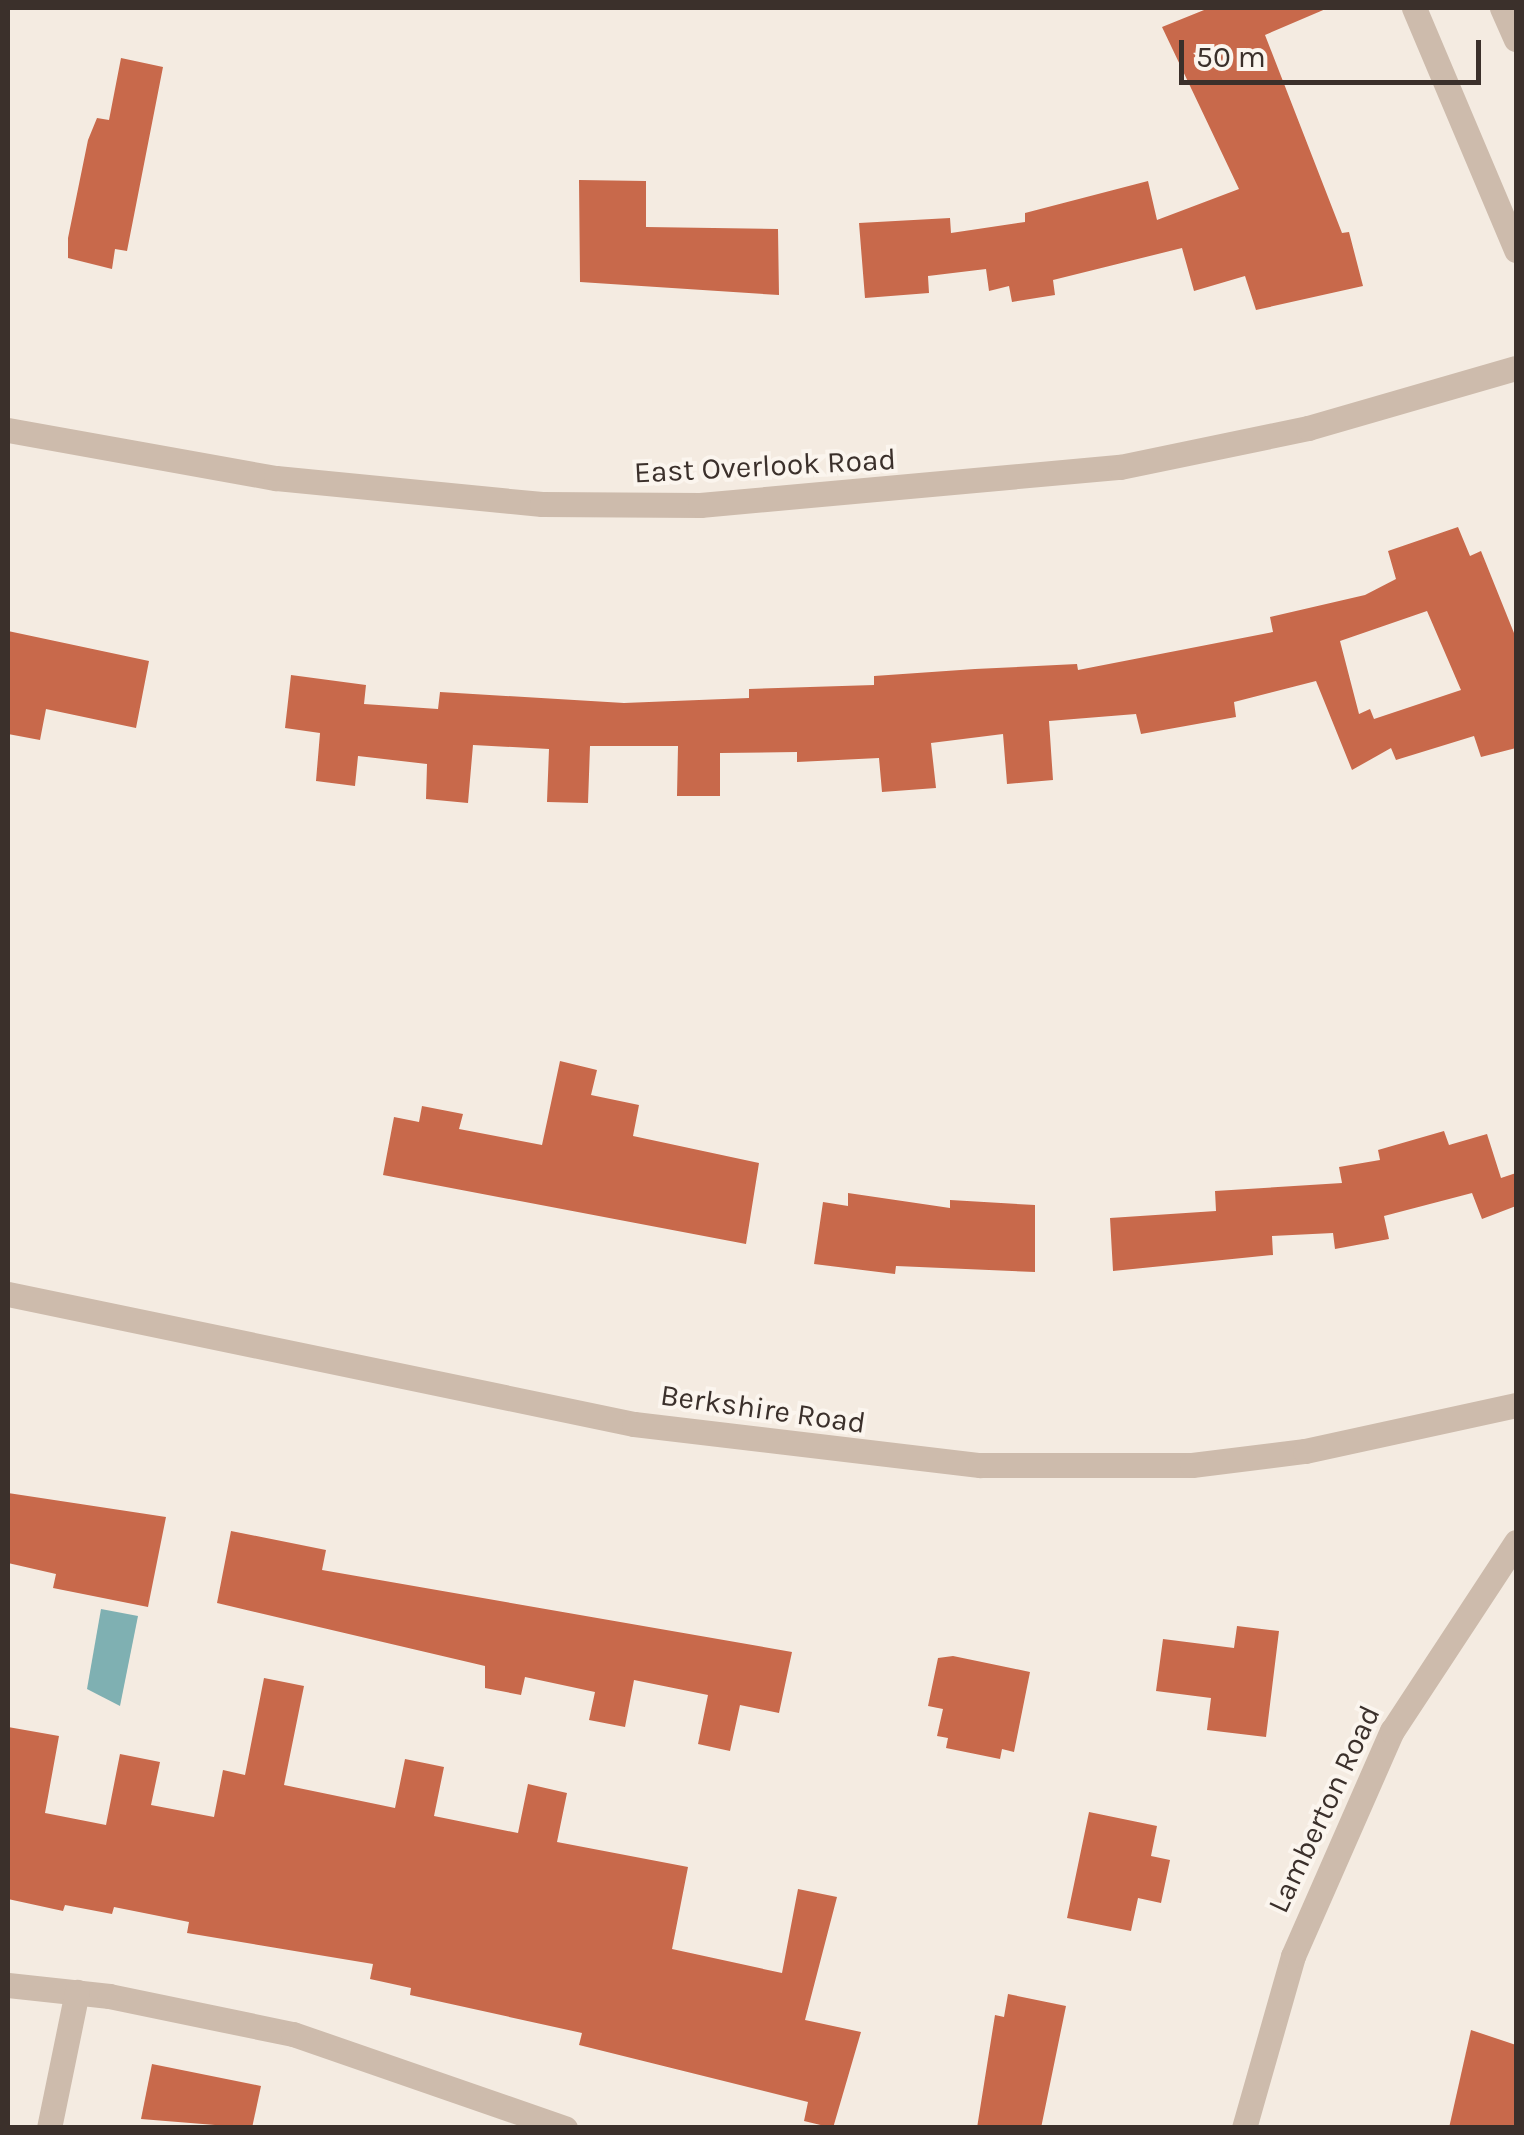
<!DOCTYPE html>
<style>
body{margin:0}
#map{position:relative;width:1524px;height:2135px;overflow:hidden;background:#f4ebe1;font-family:Karla,sans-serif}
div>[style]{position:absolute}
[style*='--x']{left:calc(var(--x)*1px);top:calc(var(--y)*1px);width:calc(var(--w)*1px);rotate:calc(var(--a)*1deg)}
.water>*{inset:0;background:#7fb0b2}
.building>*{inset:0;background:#c8694b}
.street>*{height:25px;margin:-12.5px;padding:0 12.5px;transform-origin:12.5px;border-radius:12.5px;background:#cdbbac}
span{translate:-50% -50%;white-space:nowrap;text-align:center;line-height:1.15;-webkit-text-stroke:8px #fbf5ee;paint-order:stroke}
.street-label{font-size:30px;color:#3b302b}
.frame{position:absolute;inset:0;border:10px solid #3b302b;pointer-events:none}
.scale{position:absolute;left:1179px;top:40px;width:302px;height:45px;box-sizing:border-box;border:5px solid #3b302b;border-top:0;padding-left:12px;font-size:30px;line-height:35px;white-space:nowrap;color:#3b302b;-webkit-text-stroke:8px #fbf5ee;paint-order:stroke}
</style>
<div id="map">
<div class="water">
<i style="clip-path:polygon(101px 1609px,138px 1616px,120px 1706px,87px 1689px)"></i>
</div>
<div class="building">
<i style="clip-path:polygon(1209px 8px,1328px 8px,1265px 35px,1342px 233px,1349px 232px,1363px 286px,1256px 310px,1245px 276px,1194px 291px,1182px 248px,1053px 280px,1055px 295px,1012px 302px,1009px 286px,989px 291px,986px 269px,928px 276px,929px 293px,865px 298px,859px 223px,950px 218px,951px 233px,1025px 222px,1025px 213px,1148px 181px,1157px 220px,1239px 189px,1162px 27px)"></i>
<i style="clip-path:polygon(121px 58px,163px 67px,127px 251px,115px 249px,112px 269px,68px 258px,68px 238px,88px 140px,97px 118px,109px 120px)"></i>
<i style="clip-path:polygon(579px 180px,646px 181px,646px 227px,778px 229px,779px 295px,580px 282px)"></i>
<i style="clip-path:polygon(evenodd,1458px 527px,1470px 556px,1481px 551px,1516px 638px,1516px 748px,1481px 757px,1474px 736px,1396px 760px,1391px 748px,1352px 770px,1316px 681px,1234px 702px,1236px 717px,1141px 734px,1136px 714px,1049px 721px,1053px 780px,1007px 784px,1003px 734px,931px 743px,936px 788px,882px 792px,879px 758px,797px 762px,797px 752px,720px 753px,720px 796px,677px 796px,678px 746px,590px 746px,588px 803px,547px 802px,549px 749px,473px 745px,468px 803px,426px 799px,427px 764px,358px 756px,355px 786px,316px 781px,320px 733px,285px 728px,291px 675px,366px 685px,364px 704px,438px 709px,440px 692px,624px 703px,749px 698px,749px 689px,874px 685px,874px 676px,975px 669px,1077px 664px,1078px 670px,1273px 632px,1270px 617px,1365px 595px,1396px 579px,1388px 551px,1458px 527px,1427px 611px,1461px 690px,1374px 719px,1370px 709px,1359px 714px,1340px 641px,1427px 611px)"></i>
<i style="clip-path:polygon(8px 631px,149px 661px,136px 728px,46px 709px,40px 740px,8px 734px)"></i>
<i style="clip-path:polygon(560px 1061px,597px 1070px,591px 1095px,639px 1105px,633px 1136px,759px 1163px,746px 1244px,383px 1175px,394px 1117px,419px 1122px,422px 1106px,463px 1114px,459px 1129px,542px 1145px)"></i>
<i style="clip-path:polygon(1444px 1131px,1449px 1145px,1487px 1134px,1501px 1178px,1516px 1173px,1516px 1206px,1482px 1219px,1472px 1193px,1384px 1216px,1389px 1239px,1335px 1249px,1333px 1233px,1272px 1236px,1273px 1255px,1113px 1271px,1110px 1218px,1216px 1211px,1215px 1191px,1342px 1183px,1339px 1167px,1380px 1160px,1378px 1150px)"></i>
<i style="clip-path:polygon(848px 1193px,950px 1208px,950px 1200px,1035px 1205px,1035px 1272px,896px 1266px,895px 1274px,814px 1264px,823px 1202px,848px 1206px)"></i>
<i style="clip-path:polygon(8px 1493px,166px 1517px,148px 1607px,53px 1588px,56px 1574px,8px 1563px)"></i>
<i style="clip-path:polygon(231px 1531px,326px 1550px,322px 1570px,792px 1652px,779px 1713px,740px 1705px,730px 1751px,698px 1744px,708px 1695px,634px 1680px,625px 1727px,589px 1720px,595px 1692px,525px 1677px,521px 1695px,485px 1688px,485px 1666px,217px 1603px)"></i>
<i style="clip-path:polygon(1237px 1626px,1279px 1631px,1266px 1737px,1207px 1730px,1211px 1698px,1156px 1691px,1163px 1639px,1234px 1648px)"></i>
<i style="clip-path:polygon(953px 1656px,1030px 1672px,1014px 1752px,1002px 1749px,1000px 1759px,946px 1748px,948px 1738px,937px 1736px,943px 1709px,928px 1706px,938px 1658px)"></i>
<i style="clip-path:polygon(264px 1678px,304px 1686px,284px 1785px,395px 1808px,405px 1759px,444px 1767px,434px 1816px,518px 1833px,528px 1784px,567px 1793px,557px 1842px,688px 1867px,672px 1949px,782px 1973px,798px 1889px,837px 1897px,805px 2020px,861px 2032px,833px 2128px,804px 2121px,808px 2102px,579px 2045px,582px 2033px,410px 1995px,411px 1988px,370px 1979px,373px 1964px,187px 1933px,189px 1922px,114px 1907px,112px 1914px,65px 1905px,63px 1911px,8px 1899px,8px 1727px,59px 1736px,45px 1813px,106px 1825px,120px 1754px,160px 1762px,151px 1805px,214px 1817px,223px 1770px,245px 1775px)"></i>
<i style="clip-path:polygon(1089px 1812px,1157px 1826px,1151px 1856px,1170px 1860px,1161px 1903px,1138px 1898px,1131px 1931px,1067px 1918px)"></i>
<i style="clip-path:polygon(1008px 1994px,1066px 2006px,1041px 2128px,977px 2128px,995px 2015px,1004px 2017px)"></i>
<i style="clip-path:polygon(1471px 2030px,1516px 2045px,1516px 2128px,1449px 2128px)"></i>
<i style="clip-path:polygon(152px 2064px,261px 2086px,252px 2128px,141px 2119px)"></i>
</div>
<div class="street">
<i style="--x:1414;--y:8;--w:263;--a:67.1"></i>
<i style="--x:1502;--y:8;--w:34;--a:66"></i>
<i style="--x:8;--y:430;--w:272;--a:10.2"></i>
<i style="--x:276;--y:478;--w:267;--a:5.6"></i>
<i style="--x:542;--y:504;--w:158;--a:0.4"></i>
<i style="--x:700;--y:505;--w:422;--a:-5.2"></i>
<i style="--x:1120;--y:467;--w:192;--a:-11.7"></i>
<i style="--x:1308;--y:428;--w:216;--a:-16.1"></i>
<i style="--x:8;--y:1294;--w:639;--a:11.73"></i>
<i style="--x:634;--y:1424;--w:348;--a:6.8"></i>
<i style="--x:980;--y:1465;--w:212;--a:0"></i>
<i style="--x:1192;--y:1465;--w:114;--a:-7.1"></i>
<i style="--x:1305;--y:1451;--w:216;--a:-12.3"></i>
<i style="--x:8;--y:1985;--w:102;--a:6.2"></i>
<i style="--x:109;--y:1996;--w:188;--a:11.7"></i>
<i style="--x:293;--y:2034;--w:288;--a:19.1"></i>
<i style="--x:49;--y:2128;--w:139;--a:-78.4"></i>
<i style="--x:1244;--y:2128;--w:179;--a:-74.1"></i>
<i style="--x:1293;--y:1956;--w:246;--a:-66.3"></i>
<i style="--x:1392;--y:1731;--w:226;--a:-56.7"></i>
</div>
<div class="street-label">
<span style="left:765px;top:466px;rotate:-3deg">East Overlook Road</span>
<span style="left:763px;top:1409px;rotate:8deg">Berkshire Road</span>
<span style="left:1324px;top:1809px;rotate:-65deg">Lamberton Road</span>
</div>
<div class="frame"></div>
<div class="scale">50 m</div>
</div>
